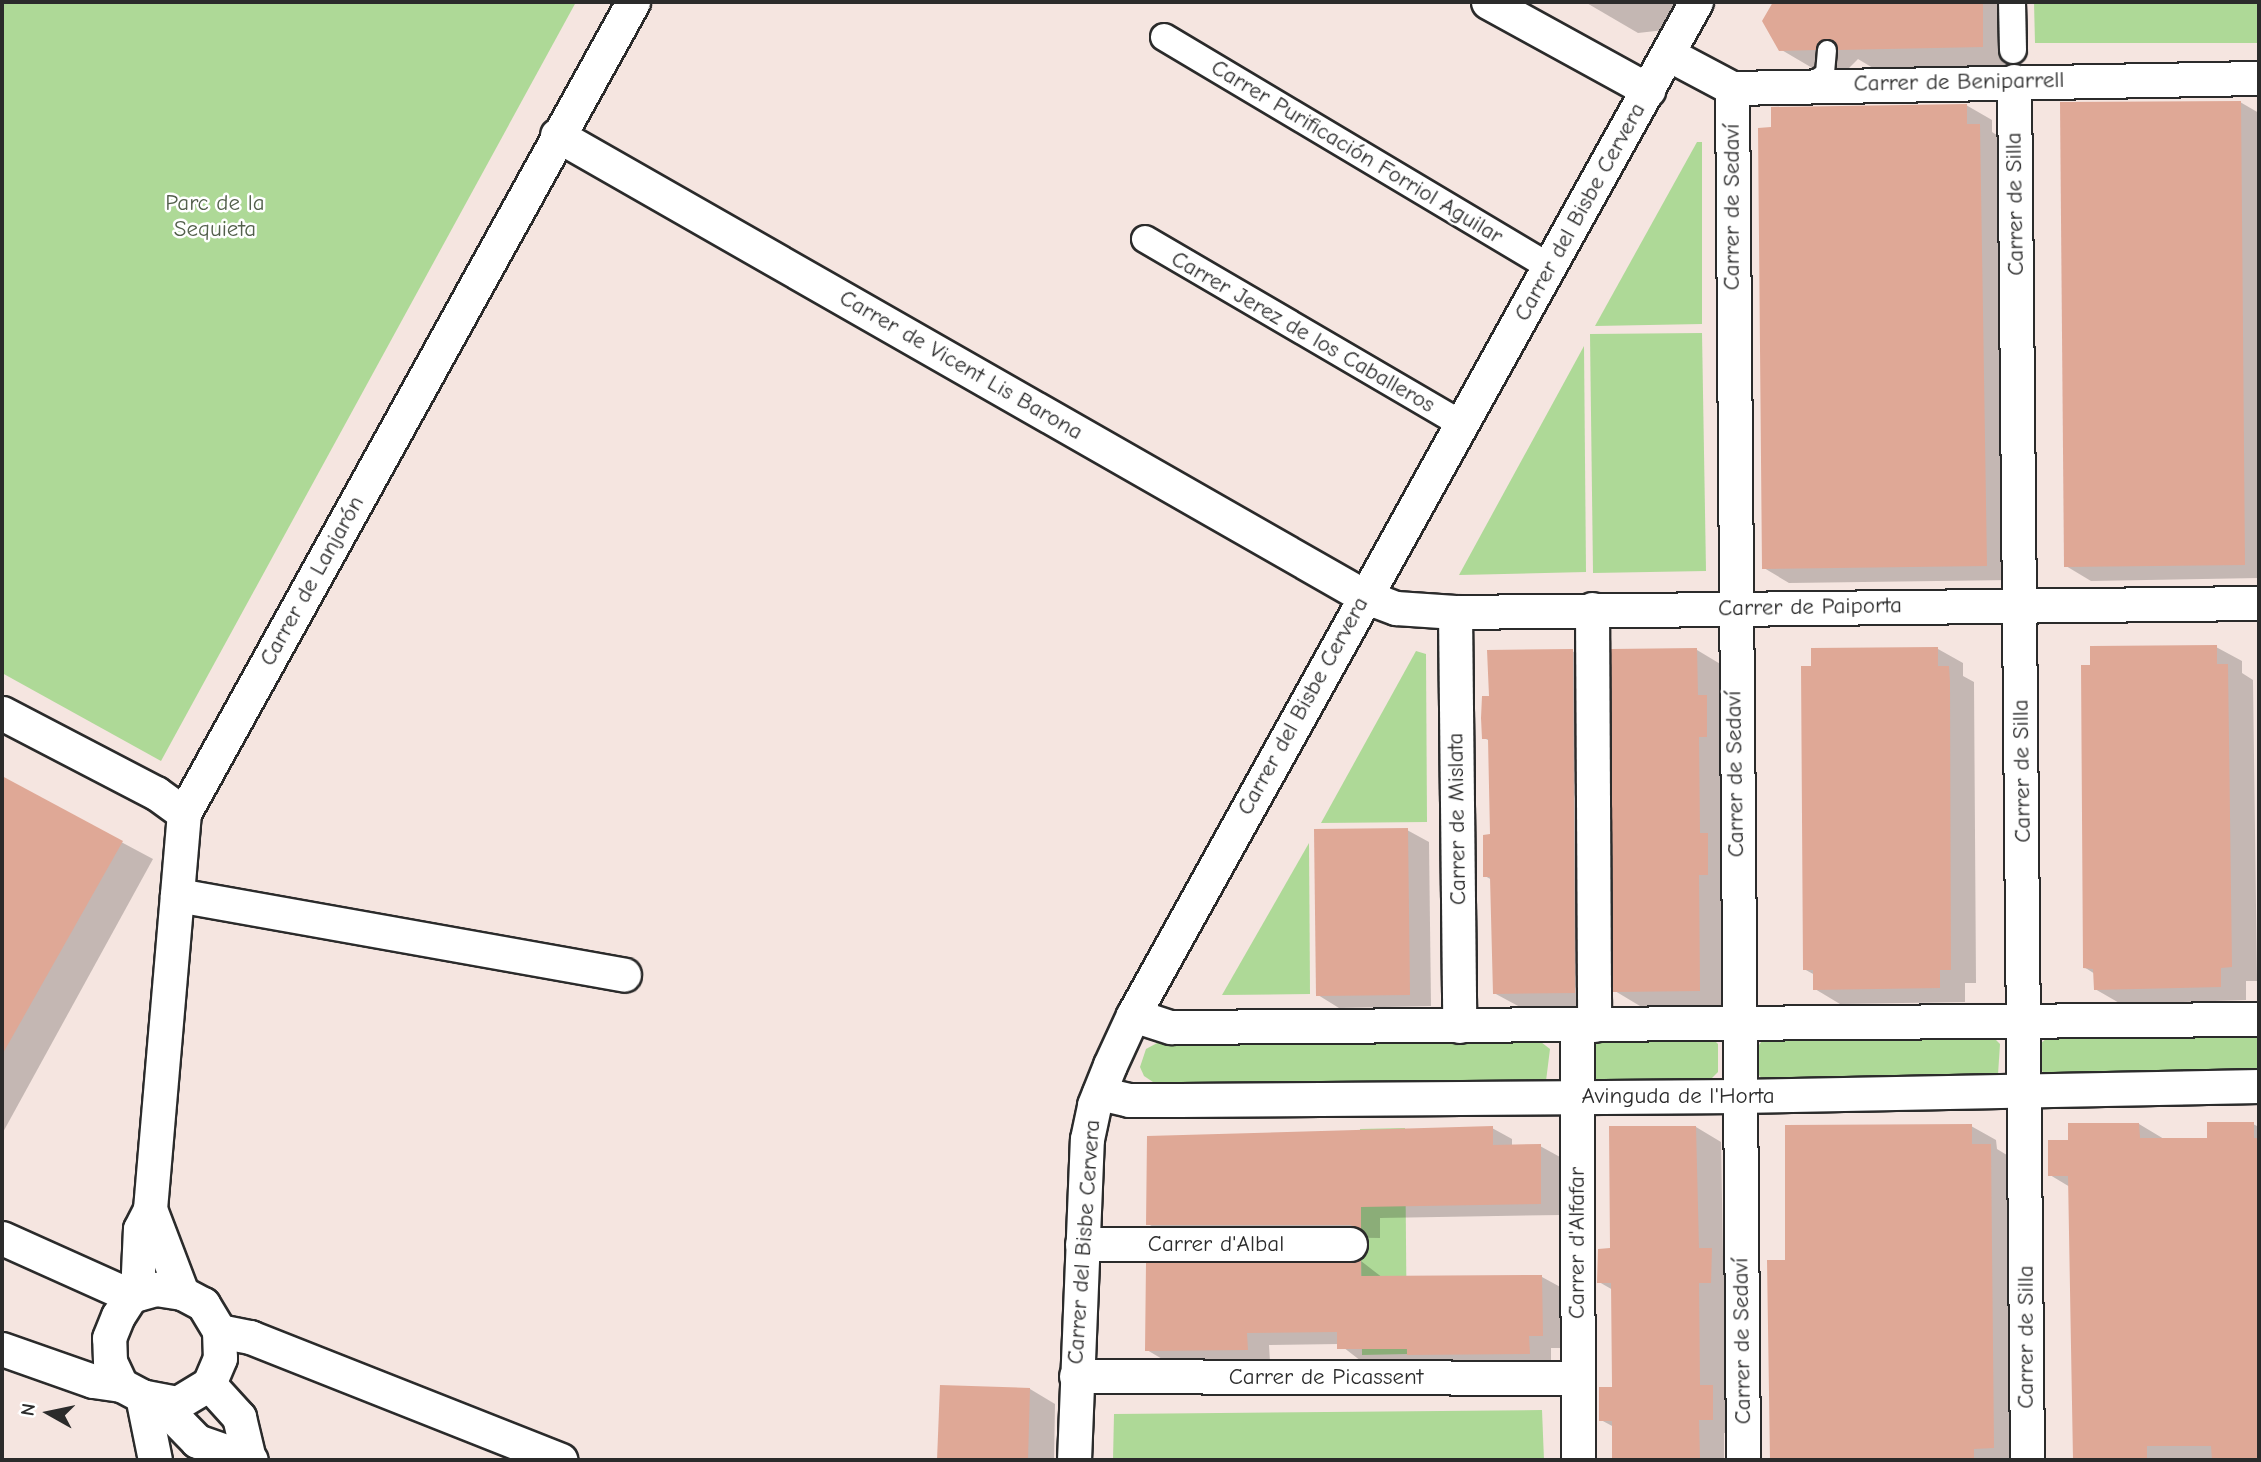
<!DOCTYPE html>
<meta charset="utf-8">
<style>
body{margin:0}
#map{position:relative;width:2261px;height:1462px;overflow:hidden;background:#f5e5e0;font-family:"Comic Neue",sans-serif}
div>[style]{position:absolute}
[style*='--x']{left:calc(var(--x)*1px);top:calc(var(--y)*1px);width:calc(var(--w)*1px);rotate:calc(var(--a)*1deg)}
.green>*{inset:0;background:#aed997}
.shadow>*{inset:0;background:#0003}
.building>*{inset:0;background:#dfa896}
.roads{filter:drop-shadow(2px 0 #2b2b2b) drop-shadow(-2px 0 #2b2b2b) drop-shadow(0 2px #2b2b2b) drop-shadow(0 -2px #2b2b2b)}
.service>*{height:18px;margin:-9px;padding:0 9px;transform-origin:9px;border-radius:9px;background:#fff}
.pedestrian>*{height:26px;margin:-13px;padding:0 13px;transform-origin:13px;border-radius:13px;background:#fff}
.minor>*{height:33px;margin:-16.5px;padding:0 16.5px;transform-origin:16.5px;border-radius:16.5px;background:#fff}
span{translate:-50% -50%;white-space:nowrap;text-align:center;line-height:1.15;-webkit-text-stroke:5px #fff;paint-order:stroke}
.street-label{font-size:23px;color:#2b2b2b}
.park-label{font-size:23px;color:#525f4b}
.frame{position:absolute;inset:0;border:4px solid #2b2b2b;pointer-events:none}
.north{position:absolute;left:14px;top:1378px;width:70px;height:70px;-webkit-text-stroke:5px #fff;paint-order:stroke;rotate:279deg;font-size:19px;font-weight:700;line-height:28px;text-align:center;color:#2b2b2b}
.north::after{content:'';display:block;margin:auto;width:24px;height:32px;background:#2b2b2b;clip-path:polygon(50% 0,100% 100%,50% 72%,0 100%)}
</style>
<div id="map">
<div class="green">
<i style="clip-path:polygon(2px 2px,576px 2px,161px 761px,2px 673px)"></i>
<i style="clip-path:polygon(2034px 2px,2259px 2px,2259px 43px,2035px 43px)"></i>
<i style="clip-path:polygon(1697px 142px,1702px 142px,1702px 324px,1595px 326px)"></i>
<i style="clip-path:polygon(1702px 333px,1706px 571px,1593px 573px,1590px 334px)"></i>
<i style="clip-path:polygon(1584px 346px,1586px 572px,1459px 575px)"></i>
<i style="clip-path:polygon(1416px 651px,1426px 654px,1427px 822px,1321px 823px)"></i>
<i style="clip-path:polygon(1309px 843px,1310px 994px,1222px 995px)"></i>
<i style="clip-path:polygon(2259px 1033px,2259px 1076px,2044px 1075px,2041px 1068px,2041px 1043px,2051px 1035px)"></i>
<i style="clip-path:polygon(1991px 1035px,2000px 1044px,1998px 1075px,1762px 1079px,1759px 1075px,1759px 1045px,1764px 1038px)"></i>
<i style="clip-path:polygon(1537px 1039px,1550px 1049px,1546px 1081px,1159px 1086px,1144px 1076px,1140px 1067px,1146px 1049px,1159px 1042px)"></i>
<i style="clip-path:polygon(1713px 1039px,1718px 1044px,1718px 1072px,1708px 1082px,1593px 1079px,1594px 1040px)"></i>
<i style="clip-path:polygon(1405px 1128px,1407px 1354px,1362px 1355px,1360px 1129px)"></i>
<i style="clip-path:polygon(1542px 1410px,1544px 1460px,1113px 1460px,1114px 1414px)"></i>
</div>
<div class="shadow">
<i style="clip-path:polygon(1585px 2px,1697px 2px,1682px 28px,1638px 33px)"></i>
<i style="clip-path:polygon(1775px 2px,2015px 2px,2016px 65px,1873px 68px,1858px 59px,1849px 68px,1814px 69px,1780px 49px,1764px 21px)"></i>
<i style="clip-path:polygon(2240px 102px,2259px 113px,2259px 578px,2091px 581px,2066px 566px)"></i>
<i style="clip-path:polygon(1966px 105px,1992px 120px,1992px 132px,2005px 140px,2012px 580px,1789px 583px,1764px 568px)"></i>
<i style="clip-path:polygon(2216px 647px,2242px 661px,2242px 673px,2253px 680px,2257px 981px,2246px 981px,2246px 1000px,2121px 1004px,2095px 989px,2095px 974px,2084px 967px)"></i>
<i style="clip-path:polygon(1938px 649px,1963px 663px,1963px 676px,1974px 682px,1976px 983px,1965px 983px,1965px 1002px,1840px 1004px,1815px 989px,1815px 975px,1804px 969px)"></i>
<i style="clip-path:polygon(1697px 650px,1722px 665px,1725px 1005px,1640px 1006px,1615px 991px)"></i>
<i style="clip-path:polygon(1572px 651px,1598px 665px,1600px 1006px,1520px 1007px,1494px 993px,1492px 880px,1485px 876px,1492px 836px,1490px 741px,1484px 738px,1491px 698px)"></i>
<i style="clip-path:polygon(3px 779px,153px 859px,2px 1134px,2px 781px)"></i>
<i style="clip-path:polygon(1407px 830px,1429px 842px,1431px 1006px,1339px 1008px,1318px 995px)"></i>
<i style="clip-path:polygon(2139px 1124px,2164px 1139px,2209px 1140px,2253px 1124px,2259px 1127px,2259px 1460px,2074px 1460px,2070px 1187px,2050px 1175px,2070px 1141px)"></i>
<i style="clip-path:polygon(1971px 1126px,1996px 1140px,1997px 1149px,2015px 1160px,2019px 1460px,1771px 1460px,1769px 1262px,1787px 1262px)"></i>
<i style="clip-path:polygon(1696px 1127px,1721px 1142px,1723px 1257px,1736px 1265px,1736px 1296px,1724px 1296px,1725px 1394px,1738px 1402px,1738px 1433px,1724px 1433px,1724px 1460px,1614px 1460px,1614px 1427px,1601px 1420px,1614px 1388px,1613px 1290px,1599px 1282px,1612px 1250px)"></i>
<i style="clip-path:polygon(1492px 1128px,1512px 1139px,1512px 1146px,1540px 1146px,1560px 1157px,1561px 1215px,1380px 1218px,1380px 1238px,1168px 1235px,1148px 1224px)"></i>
<i style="clip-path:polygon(1361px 1261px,1383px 1278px,1542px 1277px,1564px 1289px,1564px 1348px,1551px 1348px,1551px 1366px,1431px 1366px,1421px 1361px,1361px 1361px,1339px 1344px,1269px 1345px,1270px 1362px,1169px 1363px,1147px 1350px)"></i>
<i style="clip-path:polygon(941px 1386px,1030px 1389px,1055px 1404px,1054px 1460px,939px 1460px)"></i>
</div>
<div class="building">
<i style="clip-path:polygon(1773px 2px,1983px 2px,1983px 47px,1838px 50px,1827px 39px,1816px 50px,1779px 51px,1762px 21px)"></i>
<i style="clip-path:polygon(2241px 101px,2245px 565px,2064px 567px,2060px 102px)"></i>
<i style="clip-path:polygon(1967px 104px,1967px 124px,1980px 124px,1987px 566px,1762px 569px,1758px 128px,1771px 127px,1771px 107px)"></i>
<i style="clip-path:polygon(2217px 645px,2217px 664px,2228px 664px,2232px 967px,2221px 968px,2221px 987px,2094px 990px,2093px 969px,2083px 968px,2081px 665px,2090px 665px,2090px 646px)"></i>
<i style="clip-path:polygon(1938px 647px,1938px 666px,1949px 666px,1950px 682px,1951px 970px,1940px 970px,1940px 988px,1813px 990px,1813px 970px,1803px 970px,1801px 666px,1811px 666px,1811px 648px)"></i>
<i style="clip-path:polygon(1697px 648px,1698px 695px,1707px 695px,1707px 737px,1699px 737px,1700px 833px,1708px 833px,1708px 875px,1699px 875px,1700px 991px,1613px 992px,1611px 649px)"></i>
<i style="clip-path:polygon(1573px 649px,1575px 993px,1493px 994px,1490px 877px,1483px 877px,1483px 835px,1490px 834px,1488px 739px,1482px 739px,1481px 718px,1482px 696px,1489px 696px,1487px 650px)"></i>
<i style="clip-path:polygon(2px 776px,123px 841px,2px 1055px)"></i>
<i style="clip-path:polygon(1408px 828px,1410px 995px,1316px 996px,1314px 829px)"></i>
<i style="clip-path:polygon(2207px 1122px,2254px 1122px,2254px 1138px,2259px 1138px,2259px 1460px,2212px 1460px,2211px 1446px,2147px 1446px,2147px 1460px,2073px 1460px,2068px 1176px,2048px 1176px,2048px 1140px,2068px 1140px,2068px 1123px,2139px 1123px,2140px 1138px,2207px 1138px)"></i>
<i style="clip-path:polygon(1972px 1124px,1972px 1144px,1991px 1144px,1994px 1448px,1974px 1449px,1974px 1460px,1770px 1460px,1767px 1260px,1785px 1260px,1785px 1125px)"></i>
<i style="clip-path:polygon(1493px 1126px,1493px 1145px,1541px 1144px,1541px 1204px,1361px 1207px,1361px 1229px,1350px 1225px,1146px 1225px,1147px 1136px)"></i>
<i style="clip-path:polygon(1609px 1126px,1696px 1126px,1699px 1248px,1712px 1248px,1711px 1283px,1699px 1283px,1700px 1385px,1713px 1385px,1713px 1420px,1699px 1420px,1700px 1460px,1612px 1460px,1612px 1421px,1599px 1421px,1599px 1387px,1612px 1387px,1611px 1283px,1597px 1283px,1598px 1249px,1610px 1248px)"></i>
<i style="clip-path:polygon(1361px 1259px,1361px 1276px,1542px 1275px,1543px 1336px,1529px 1336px,1530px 1354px,1407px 1355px,1407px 1349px,1337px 1349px,1337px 1332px,1247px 1333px,1248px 1350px,1145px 1351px,1146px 1263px,1350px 1263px)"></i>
<i style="clip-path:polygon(940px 1385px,1030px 1388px,1028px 1460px,937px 1460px)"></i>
</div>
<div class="roads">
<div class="service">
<i style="--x:1810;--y:83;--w:18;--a:-34"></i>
<i style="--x:1825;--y:73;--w:23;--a:-85"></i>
</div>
<div class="pedestrian">
<i style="--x:2012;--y:2;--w:48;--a:88.8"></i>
<i style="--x:1164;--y:37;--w:449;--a:30.8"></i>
<i style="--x:1145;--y:239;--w:367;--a:30.3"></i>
</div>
<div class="minor">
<i style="--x:1488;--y:2;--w:183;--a:28.8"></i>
<i style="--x:1668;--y:54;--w:72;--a:28"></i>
<i style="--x:1732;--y:88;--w:527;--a:-1.09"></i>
<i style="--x:2014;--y:81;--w:1379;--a:89.46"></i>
<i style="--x:1732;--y:88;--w:1372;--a:89.54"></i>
<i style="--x:557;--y:135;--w:929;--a:29.74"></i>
<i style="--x:1364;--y:596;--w:34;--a:21"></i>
<i style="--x:1396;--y:608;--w:59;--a:3.9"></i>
<i style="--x:1455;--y:612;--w:804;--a:-0.64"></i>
<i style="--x:1592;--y:609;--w:416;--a:89.7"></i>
<i style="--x:1455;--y:612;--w:414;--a:89.4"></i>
<i style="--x:2;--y:713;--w:174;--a:27.5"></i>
<i style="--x:156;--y:793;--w:34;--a:36"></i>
<i style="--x:177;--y:895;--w:454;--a:10.1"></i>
<i style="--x:1133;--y:1015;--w:40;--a:18"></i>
<i style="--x:1171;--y:1027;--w:1088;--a:-0.42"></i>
<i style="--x:1577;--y:1026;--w:434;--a:89.9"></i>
<i style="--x:1099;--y:1093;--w:31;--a:13"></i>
<i style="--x:1129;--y:1100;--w:50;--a:0"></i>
<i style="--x:1179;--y:1100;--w:560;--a:-0.41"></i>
<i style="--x:1739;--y:1096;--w:520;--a:-1.1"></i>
<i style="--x:150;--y:1209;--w:90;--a:69.1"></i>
<i style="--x:2;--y:1238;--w:141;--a:24.2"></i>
<i style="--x:1082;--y:1244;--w:268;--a:0"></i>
<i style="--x:156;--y:1289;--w:26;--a:9"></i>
<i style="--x:182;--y:1293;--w:24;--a:28"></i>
<i style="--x:203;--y:1304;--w:31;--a:59"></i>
<i style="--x:219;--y:1331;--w:27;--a:88"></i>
<i style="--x:220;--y:1358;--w:28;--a:113"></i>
<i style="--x:209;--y:1384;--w:37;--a:149"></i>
<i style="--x:177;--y:1403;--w:36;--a:-169"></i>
<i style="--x:142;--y:1396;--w:24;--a:-152"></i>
<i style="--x:121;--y:1385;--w:26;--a:-115"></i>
<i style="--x:110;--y:1361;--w:23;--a:-92"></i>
<i style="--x:109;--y:1338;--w:24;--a:-68"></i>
<i style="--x:118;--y:1316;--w:24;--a:-57"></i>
<i style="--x:131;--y:1296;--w:26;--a:-16"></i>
<i style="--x:137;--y:1294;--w:65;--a:-87.4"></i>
<i style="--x:140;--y:1229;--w:22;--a:-63"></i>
<i style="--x:150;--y:1209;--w:397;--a:-85.1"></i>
<i style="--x:184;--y:813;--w:927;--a:-61.03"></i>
<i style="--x:219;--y:1331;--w:32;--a:11"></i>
<i style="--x:250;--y:1337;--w:334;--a:21.6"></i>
<i style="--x:2;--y:1349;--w:96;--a:19.4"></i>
<i style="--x:93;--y:1381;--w:28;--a:8"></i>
<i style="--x:1076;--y:1376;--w:500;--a:0.23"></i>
<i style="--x:209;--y:1384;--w:45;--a:47.7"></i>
<i style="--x:239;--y:1417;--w:43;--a:76.6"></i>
<i style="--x:142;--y:1396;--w:65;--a:78.5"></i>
<i style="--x:157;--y:1400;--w:57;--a:45.7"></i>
<i style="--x:197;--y:1441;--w:57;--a:19.4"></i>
<i style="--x:1074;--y:1460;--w:321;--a:-87.7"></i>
<i style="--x:1087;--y:1139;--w:35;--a:-78"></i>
<i style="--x:1094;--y:1105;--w:43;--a:-68.2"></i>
<i style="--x:1110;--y:1065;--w:55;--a:-65.3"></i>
<i style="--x:1133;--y:1015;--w:1159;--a:-60.94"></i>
</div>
</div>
<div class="street-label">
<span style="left:1959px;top:82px;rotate:-1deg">Carrer de Beniparrell</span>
<span style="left:1357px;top:152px;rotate:31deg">Carrer Purificación Forriol Aguilar</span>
<span style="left:2015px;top:204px;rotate:-91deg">Carrer de Silla</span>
<span style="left:1732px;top:207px;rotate:-90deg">Carrer de Sedaví</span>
<span style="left:1580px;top:212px;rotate:-61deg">Carrer del Bisbe Cervera</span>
<span style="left:1303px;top:332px;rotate:30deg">Carrer Jerez de los Caballeros</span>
<span style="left:961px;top:365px;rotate:30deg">Carrer de Vicent Lis Barona</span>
<span style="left:312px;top:581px;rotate:-61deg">Carrer de Lanjarón</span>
<span style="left:1810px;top:607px;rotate:-1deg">Carrer de Paiporta</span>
<span style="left:1303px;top:706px;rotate:-61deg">Carrer del Bisbe Cervera</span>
<span style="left:2022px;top:771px;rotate:-91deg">Carrer de Silla</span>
<span style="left:1735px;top:774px;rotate:-91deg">Carrer de Sedaví</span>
<span style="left:1457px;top:819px;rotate:-91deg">Carrer de Mislata</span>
<span style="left:1678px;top:1096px">Avinguda de l'Horta</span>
<span style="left:1084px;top:1242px;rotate:-86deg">Carrer del Bisbe Cervera</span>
<span style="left:1577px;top:1243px;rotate:-90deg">Carrer d'Alfafar</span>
<span style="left:1216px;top:1244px">Carrer d'Albal</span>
<span style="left:2026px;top:1337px;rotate:-90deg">Carrer de Silla</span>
<span style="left:1742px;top:1341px;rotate:-91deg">Carrer de Sedaví</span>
<span style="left:1326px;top:1377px">Carrer de Picassent</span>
</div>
<div class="park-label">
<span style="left:215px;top:216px">Parc de la<br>Sequieta</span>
</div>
<div class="frame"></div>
<div class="north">N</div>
</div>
